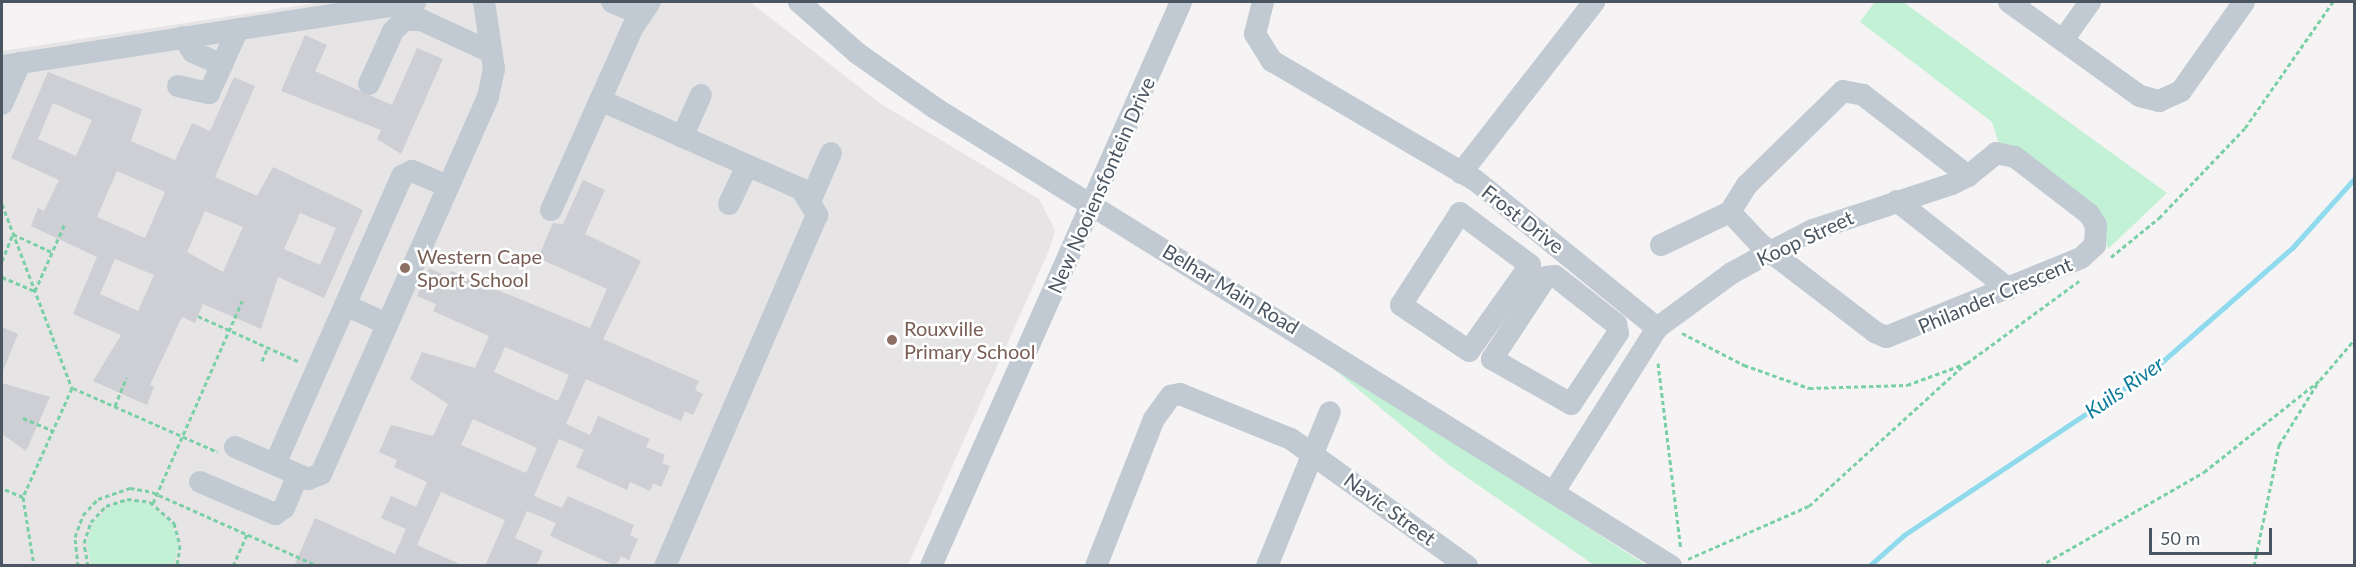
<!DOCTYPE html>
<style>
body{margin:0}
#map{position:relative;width:2356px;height:567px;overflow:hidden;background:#f5f3f3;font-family:Lato,sans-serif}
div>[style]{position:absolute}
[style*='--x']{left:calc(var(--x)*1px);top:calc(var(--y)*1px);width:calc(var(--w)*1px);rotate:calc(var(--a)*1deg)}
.education>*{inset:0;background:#e6e4e5}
.green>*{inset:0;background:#c3f1d5}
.stream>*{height:5px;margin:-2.5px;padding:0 2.5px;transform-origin:2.5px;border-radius:2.5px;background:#90daee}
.building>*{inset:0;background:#cdcfd5}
.path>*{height:3px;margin-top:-1.5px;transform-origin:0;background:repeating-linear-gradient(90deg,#7ad0a6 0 4.5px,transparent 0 7.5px)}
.minor>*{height:22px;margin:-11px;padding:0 11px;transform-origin:11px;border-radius:11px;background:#c1cad2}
.dots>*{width:16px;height:16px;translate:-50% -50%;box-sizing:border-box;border:3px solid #fff;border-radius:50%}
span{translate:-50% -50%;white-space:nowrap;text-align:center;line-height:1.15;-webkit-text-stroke:5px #fff;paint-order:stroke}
.street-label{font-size:20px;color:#4a5661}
.education-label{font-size:20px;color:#785e54}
.left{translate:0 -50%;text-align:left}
.water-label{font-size:21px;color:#0c7c9b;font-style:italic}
.frame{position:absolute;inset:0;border:3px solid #4a5661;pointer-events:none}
.scale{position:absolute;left:2149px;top:528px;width:123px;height:27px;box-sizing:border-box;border:3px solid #4a5661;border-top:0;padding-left:8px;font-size:18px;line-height:21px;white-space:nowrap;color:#4a5661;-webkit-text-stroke:4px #fff;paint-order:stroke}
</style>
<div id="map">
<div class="education">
<i style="clip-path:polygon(323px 2px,750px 2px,881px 104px,1039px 199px,1055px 230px,1050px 248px,908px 565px,2px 565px,2px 51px)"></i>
</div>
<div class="green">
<i style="clip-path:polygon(1875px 2px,1903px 2px,2167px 193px,2108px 249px,2104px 234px,1999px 144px,1992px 122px,1860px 22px)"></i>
<i style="clip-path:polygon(1329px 365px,1550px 503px,1646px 565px,1594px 565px,1449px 465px)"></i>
<i style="clip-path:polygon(128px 501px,149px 504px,172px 524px,178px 545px,174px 565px,91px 565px,87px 543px,93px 523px,108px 508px)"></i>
</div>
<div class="stream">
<i style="--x:1869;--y:566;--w:47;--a:-41.5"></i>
<i style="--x:1904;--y:535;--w:303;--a:-33.7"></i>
<i style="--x:2156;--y:367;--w:182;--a:-41.2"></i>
<i style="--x:2293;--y:247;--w:91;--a:-48.1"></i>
</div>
<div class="building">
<i style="clip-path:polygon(305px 35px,327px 45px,315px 71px,392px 105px,417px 48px,443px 59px,401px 154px,377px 139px,381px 130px,281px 91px)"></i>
<i style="clip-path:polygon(evenodd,48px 72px,142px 109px,131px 141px,175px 160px,192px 123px,210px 131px,234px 77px,255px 86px,215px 177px,257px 196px,273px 167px,363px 210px,324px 298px,278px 277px,261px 329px,203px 304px,195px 323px,182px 317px,150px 385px,154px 387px,147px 405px,93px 381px,121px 335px,73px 314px,97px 257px,31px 226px,38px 208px,44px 211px,59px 180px,11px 158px,48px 72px,53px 103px,92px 120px,76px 156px,38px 139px,53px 103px,48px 72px,117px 171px,165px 192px,145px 238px,97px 217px,117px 171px,48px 72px,205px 211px,243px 227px,223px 272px,187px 252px,205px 211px,48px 72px,300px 213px,336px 228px,320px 265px,284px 249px,300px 213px,48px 72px,115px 259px,154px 275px,138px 311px,100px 294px,115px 259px)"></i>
<i style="clip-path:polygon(evenodd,583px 180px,605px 190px,585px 234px,641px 261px,603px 339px,699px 381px,695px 390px,703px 394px,693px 415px,685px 411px,681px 421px,586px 379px,566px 424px,590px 435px,598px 416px,650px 439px,646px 447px,665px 455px,662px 463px,670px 466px,661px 487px,653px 483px,650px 491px,630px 482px,627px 490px,576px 467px,584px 450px,559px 439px,534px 496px,562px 508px,568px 496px,634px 525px,630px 535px,638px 539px,629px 560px,621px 556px,616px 566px,550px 536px,556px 523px,527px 511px,515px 538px,543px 551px,536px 566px,485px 566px,505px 520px,441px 492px,417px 545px,464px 566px,294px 566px,315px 518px,395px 554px,406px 529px,381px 518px,391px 496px,416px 507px,427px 482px,394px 467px,397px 460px,379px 452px,391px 425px,433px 436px,448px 404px,410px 379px,422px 352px,475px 368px,489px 336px,433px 311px,436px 304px,417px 296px,429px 268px,448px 277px,451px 271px,590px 328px,607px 289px,538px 258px,553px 223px,563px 224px,583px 180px,505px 347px,569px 375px,558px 401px,494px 372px,505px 347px,583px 180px,473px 419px,537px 448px,526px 473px,461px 445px,473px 419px)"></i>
<i style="clip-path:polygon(2px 327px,18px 334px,2px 373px)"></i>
<i style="clip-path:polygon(2px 383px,50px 397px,26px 451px,2px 434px)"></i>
</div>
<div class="path">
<i style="--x:2;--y:204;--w:197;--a:69.2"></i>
<i style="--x:72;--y:388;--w:120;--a:114.2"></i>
<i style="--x:23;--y:497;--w:23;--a:-157"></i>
<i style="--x:2111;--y:257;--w:62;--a:-39.1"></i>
<i style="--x:2159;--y:218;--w:124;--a:-46.3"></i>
<i style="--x:2245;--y:128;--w:154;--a:-55.1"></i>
<i style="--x:2;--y:261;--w:29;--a:-68"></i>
<i style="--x:13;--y:234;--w:43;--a:24.8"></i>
<i style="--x:2;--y:277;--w:36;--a:23"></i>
<i style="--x:35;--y:291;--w:74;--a:-66.2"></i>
<i style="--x:198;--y:316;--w:112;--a:24.3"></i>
<i style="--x:1682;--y:333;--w:70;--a:27.3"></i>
<i style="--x:1744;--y:365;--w:69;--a:19.5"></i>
<i style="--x:1809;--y:388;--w:98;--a:-1.8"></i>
<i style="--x:1907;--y:385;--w:64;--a:-20.1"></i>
<i style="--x:1967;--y:363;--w:139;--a:-36.2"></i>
<i style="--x:262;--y:361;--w:15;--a:-67"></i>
<i style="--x:1658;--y:363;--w:187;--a:83"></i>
<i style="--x:73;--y:388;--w:158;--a:23.8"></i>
<i style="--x:115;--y:406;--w:31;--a:-68"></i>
<i style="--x:23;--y:418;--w:33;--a:23"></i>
<i style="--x:23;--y:497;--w:70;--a:80.9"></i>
<i style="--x:153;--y:503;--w:221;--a:-66.2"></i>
<i style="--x:1688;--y:559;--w:132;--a:-23.7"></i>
<i style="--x:1809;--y:506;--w:210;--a:-42.3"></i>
<i style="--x:78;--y:566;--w:29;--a:-96"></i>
<i style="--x:75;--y:537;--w:23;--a:-70"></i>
<i style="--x:83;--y:515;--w:22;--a:-47"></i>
<i style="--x:98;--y:499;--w:34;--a:-19"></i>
<i style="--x:130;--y:488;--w:22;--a:10"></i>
<i style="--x:152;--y:492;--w:182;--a:24"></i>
<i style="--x:88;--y:566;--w:23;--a:-100"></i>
<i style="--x:84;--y:543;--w:22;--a:-72"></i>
<i style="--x:91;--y:522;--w:22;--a:-47"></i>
<i style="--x:106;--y:506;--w:22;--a:-18"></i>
<i style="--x:127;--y:499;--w:23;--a:7"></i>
<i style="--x:150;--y:502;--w:32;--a:41"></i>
<i style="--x:174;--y:523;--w:23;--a:75"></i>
<i style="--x:180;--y:545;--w:21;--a:98"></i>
<i style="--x:233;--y:566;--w:35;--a:-66"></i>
<i style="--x:2040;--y:566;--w:189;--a:-29.8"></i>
<i style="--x:2204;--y:472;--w:148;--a:-38.4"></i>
<i style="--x:2320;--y:380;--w:52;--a:-49.6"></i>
<i style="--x:2254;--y:566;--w:124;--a:-78.3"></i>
<i style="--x:2279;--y:445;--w:72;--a:-58.1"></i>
</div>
<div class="minor">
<i style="--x:612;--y:2;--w:30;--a:23"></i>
<i style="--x:799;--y:2;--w:77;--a:41.3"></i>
<i style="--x:857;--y:53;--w:95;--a:35.2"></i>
<i style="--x:935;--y:108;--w:867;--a:31.89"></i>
<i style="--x:1263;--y:2;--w:33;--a:104"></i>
<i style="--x:1255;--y:34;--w:32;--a:58"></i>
<i style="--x:1272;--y:61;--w:235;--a:30.4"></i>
<i style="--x:1475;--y:180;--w:235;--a:39.1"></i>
<i style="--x:1657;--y:328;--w:191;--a:122.2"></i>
<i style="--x:2009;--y:2;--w:161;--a:35.7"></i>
<i style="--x:2140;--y:96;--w:20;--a:15"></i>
<i style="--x:2159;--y:101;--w:24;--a:-24"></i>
<i style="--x:2181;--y:91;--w:109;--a:-54.7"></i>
<i style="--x:183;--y:37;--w:18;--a:56"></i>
<i style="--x:193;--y:52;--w:32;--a:24"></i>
<i style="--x:2063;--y:40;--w:47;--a:-54.6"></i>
<i style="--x:2;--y:66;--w:418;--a:-8.8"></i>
<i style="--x:369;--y:84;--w:58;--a:-65.6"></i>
<i style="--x:393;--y:31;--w:16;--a:-45"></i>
<i style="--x:404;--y:20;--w:17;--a:0"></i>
<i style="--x:421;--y:20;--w:77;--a:24.6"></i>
<i style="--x:178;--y:86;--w:32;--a:13"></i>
<i style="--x:209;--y:93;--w:70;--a:-65.6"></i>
<i style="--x:600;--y:100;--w:220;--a:23.9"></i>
<i style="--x:801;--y:189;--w:31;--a:58"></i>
<i style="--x:817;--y:215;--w:382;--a:113.4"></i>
<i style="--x:2;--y:104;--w:45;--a:-66.3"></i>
<i style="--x:682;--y:137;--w:46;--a:-65.7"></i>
<i style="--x:1461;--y:173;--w:217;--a:-52.1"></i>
<i style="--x:811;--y:199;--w:50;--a:-66.5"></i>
<i style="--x:1897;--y:201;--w:142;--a:38.2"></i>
<i style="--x:729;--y:204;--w:42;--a:-64.7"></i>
<i style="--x:551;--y:210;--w:201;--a:-65.9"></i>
<i style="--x:633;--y:27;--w:30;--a:-56"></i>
<i style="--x:1460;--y:213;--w:87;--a:36.6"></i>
<i style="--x:1530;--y:265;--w:105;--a:125.3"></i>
<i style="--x:1469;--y:351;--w:82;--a:-145.9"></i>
<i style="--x:1401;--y:305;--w:109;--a:-57.3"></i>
<i style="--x:1661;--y:245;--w:76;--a:-25.6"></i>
<i style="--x:1555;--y:276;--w:78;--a:38.2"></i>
<i style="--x:1616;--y:324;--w:9;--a:77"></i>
<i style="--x:1618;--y:333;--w:85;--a:123.5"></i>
<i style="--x:1571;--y:404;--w:91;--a:-150.3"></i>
<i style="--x:1492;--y:359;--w:98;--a:-56.6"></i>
<i style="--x:1546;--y:277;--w:9;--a:-6"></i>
<i style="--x:345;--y:305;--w:46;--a:24.3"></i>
<i style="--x:1657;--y:328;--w:93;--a:-36.3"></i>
<i style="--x:1732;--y:273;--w:43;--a:-28.9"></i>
<i style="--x:1770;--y:252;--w:48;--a:-27.1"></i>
<i style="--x:1813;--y:230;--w:146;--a:-18.3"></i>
<i style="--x:1952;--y:184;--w:18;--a:-27"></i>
<i style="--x:1968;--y:176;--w:36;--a:-39"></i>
<i style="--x:1996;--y:153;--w:19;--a:12"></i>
<i style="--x:2015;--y:157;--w:93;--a:37.6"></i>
<i style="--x:2089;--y:214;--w:13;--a:58"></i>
<i style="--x:2096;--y:225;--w:20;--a:93"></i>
<i style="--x:2095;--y:245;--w:19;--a:137"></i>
<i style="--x:2081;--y:258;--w:210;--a:157.9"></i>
<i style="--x:1886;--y:337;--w:12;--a:-156"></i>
<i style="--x:1875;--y:332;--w:120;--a:-142.5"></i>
<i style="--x:1780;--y:259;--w:12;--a:-145"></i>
<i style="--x:1770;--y:252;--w:16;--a:-140"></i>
<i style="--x:1758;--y:242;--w:41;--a:-133"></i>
<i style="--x:1730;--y:212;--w:32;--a:-58"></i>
<i style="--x:1747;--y:185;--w:134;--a:-44.4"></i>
<i style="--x:1843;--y:91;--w:20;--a:11"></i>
<i style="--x:1863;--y:95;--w:133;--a:37.6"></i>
<i style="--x:235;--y:447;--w:80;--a:23.7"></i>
<i style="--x:308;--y:479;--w:14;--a:-21"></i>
<i style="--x:321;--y:474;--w:412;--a:-66.1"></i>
<i style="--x:488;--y:97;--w:29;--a:-78"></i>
<i style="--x:494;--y:69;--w:68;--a:-98.5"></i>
<i style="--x:275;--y:464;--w:315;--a:-66.2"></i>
<i style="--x:402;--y:176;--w:11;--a:-27"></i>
<i style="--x:412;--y:171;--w:39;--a:23"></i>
<i style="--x:200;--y:482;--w:82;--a:23.1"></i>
<i style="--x:275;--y:514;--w:11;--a:-34"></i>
<i style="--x:284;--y:508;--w:36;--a:-67"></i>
<i style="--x:931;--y:566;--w:617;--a:-66.09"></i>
<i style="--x:1096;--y:566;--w:158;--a:-68.5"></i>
<i style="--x:1154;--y:419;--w:29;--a:-54"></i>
<i style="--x:1171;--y:396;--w:9;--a:-13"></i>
<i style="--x:1180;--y:394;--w:120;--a:22.1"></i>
<i style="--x:1291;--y:439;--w:217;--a:35.8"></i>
<i style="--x:1267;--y:566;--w:166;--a:-67.8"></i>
</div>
<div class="dots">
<i style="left:405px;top:268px;background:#8d6e63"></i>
<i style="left:892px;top:340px;background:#8d6e63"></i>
</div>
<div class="street-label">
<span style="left:1101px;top:185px;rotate:-66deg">New Nooiensfontein Drive</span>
<span style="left:1523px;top:219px;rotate:38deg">Frost Drive</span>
<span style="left:1805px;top:238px;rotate:-25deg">Koop Street</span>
<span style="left:1231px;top:289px;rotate:31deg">Belhar Main Road</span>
<span style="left:1995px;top:295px;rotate:-23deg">Philander Crescent</span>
<span style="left:1390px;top:509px;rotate:36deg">Navic Street</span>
</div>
<div class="education-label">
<span class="left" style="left:417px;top:268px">Western Cape<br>Sport School</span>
<span class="left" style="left:904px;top:340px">Rouxville<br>Primary School</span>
</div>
<div class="water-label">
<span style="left:2124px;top:387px;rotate:-35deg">Kuils River</span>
</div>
<div class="frame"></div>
<div class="scale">50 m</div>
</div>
